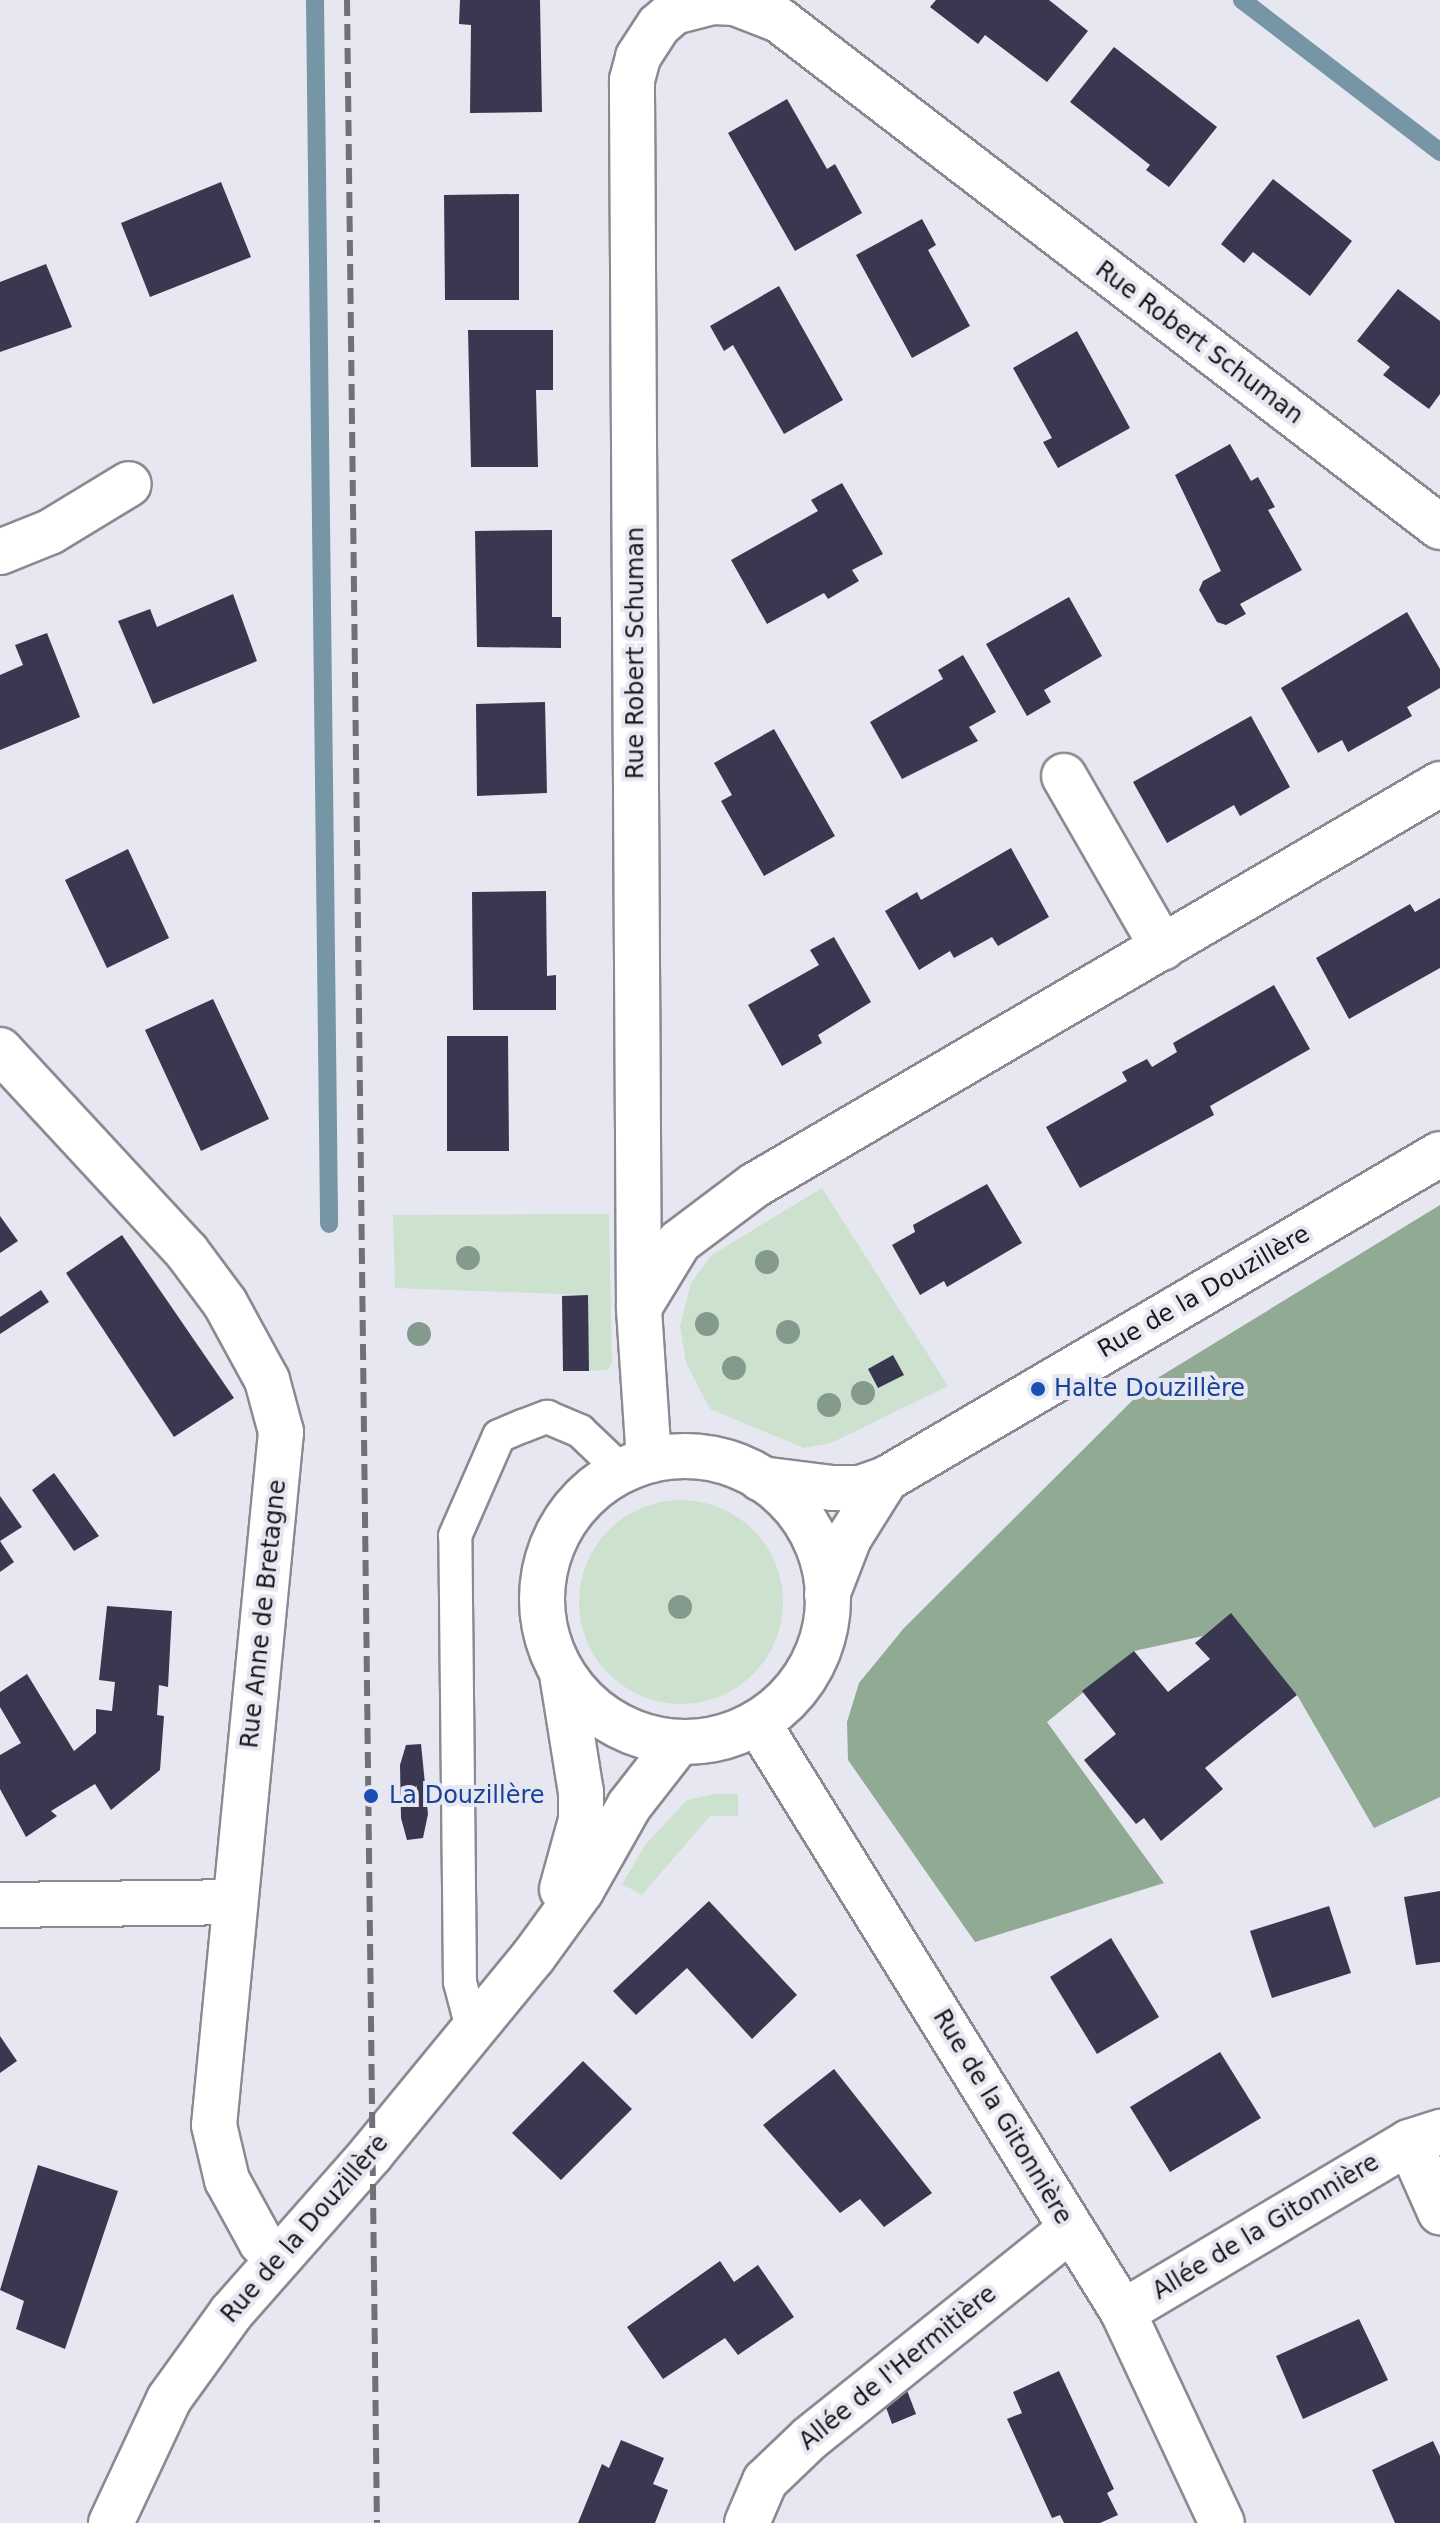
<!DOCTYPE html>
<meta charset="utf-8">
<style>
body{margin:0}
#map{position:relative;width:1440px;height:2523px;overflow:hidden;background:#e7e7f1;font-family:"DejaVu Sans",sans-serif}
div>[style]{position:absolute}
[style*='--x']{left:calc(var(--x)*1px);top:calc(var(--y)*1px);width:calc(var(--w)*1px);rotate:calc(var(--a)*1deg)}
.green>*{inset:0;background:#cce2cf}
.round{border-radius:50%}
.forest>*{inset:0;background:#91aa94}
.stream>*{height:18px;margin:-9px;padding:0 9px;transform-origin:9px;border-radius:9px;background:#7695a5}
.building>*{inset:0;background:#393850}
.roads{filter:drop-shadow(2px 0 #8a8a93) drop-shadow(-2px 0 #8a8a93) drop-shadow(0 2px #8a8a93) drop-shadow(0 -2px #8a8a93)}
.service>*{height:32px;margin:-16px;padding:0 16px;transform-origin:16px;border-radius:16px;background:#fff}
.minor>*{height:44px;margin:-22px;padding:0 22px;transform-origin:22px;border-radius:22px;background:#fff}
.minor>.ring{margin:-22px;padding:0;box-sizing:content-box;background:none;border:44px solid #fff;border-radius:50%}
.rail>*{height:6px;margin-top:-3px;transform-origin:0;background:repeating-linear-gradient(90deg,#707076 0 16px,transparent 0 24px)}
.trees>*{width:24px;height:24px;margin:-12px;border-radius:50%;background:#839a8c}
.dots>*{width:22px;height:22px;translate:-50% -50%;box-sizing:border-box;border:4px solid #e7e7f1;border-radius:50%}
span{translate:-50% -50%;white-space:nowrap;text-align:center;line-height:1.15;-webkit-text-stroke:8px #e7e7f1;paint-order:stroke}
.street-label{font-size:24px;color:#18181b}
.transit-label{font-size:24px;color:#164399}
.left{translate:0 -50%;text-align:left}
</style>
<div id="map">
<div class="green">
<i style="clip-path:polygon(822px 1188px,948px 1386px,831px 1443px,804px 1448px,710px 1409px,686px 1363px,680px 1327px,691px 1283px,712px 1255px)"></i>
<i style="clip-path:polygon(609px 1214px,612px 1363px,607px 1370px,589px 1371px,587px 1295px,395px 1288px,393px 1215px)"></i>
<i class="round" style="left:579px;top:1500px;width:204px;height:204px"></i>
<i style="clip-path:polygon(715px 1794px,738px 1794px,738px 1816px,710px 1816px,642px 1895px,622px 1884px,646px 1844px,687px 1800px)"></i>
</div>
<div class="forest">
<i style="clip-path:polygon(1440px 1205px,1440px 1797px,1374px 1828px,1297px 1695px,1231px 1614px,1203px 1636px,1134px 1651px,1047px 1722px,1164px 1883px,975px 1942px,848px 1760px,847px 1722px,859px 1683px,904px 1628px,1151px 1382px)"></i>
</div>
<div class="stream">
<i style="--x:315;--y:0;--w:1224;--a:89.34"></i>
<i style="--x:1242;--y:0;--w:250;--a:37.5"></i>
</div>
<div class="building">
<i style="clip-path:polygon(460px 0,540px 0,542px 112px,470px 113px,471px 25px,459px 24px)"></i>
<i style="clip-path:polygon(936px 0,1049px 0,1088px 31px,1047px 82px,985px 35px,978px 44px,930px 7px)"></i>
<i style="clip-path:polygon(1114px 47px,1217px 127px,1169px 187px,1146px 170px,1150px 165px,1070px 102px)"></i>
<i style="clip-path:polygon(787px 99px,827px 169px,835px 164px,862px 213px,795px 251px,728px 133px)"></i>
<i style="clip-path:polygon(1273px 179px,1352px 241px,1310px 296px,1253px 252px,1244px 263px,1221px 244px)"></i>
<i style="clip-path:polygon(221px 182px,251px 257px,150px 297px,121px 223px)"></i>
<i style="clip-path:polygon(519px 194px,519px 300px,445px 300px,444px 195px)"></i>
<i style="clip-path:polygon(922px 219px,936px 245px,928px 250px,970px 326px,912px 358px,856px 255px)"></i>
<i style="clip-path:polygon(46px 264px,72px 327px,0 352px,0 282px)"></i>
<i style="clip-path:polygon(779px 286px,843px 400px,784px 434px,733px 345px,724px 351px,710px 326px)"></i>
<i style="clip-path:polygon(1398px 289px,1440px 321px,1440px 394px,1429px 409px,1383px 375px,1390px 367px,1357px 341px)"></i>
<i style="clip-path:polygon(468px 330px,553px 330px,553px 390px,536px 390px,538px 467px,471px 467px)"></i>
<i style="clip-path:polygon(1077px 331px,1130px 428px,1058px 468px,1043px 442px,1052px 438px,1013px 368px)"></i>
<i style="clip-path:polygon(1230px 444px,1251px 481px,1258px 477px,1275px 507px,1268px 510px,1302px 570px,1240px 604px,1246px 614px,1226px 625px,1217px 622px,1199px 590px,1203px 581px,1221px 571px,1175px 475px)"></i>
<i style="clip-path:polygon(842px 483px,883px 554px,852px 570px,859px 581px,828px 599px,824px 593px,767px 624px,731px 560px,818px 511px,811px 500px)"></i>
<i style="clip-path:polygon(552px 530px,552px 617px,561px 617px,561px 648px,477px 647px,475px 531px)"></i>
<i style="clip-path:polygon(233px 594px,257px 661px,153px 704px,118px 621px,150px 609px,157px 627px)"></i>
<i style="clip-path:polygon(1069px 597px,1102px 656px,1044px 690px,1051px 702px,1027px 716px,986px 644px)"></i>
<i style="clip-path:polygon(1407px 612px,1440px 669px,1440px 688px,1407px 707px,1412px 716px,1348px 752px,1342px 740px,1318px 753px,1281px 688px)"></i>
<i style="clip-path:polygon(47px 633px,80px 717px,0 750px,0 675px,23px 665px,15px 645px)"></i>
<i style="clip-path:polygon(963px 655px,996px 712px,969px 727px,978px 741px,902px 779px,870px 722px,943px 679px,938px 670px)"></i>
<i style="clip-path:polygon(545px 702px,547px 793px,477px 796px,476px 704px)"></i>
<i style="clip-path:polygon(1251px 716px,1290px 787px,1240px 816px,1234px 805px,1167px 843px,1133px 782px)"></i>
<i style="clip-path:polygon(774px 729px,835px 836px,764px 876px,721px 801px,732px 795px,714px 763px)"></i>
<i style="clip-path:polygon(1011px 848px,1049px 917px,998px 946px,992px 937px,954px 958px,950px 951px,919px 970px,885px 911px,917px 892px,921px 900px)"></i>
<i style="clip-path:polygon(128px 849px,169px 938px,107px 968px,65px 880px)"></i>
<i style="clip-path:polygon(546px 891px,547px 976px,556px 975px,556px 1010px,473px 1010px,472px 892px)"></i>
<i style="clip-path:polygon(1440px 898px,1440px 968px,1349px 1019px,1316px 958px,1410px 904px,1415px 912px)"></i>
<i style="clip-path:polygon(834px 937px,871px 1002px,818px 1035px,822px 1043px,782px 1066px,748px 1005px,819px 965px,810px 950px)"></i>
<i style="clip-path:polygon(1274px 985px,1310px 1049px,1210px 1106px,1214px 1115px,1080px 1188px,1046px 1127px,1127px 1081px,1122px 1072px,1147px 1059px,1152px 1067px,1177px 1052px,1173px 1043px)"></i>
<i style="clip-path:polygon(213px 999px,269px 1119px,201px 1151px,145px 1030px)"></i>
<i style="clip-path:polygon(447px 1036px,508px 1036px,509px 1151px,447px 1151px)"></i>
<i style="clip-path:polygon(987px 1184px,1022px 1243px,947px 1287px,944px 1281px,920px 1295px,892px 1245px,915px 1232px,913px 1225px)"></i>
<i style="clip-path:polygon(0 1216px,18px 1241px,0 1253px)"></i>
<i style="clip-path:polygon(122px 1235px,234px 1398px,174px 1437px,66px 1273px)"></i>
<i style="clip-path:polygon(41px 1290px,49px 1302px,0 1334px,0 1317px)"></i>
<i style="clip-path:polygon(588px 1295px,589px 1371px,563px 1371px,562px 1296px)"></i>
<i style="clip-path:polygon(893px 1355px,904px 1375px,878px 1388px,868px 1369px)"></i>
<i style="clip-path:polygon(54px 1473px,99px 1536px,74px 1551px,32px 1490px)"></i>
<i style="clip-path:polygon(0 1496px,22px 1527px,0 1541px)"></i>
<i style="clip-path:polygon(0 1541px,14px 1562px,0 1572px)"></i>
<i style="clip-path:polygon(107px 1606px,172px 1611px,168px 1687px,159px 1685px,157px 1715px,164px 1716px,160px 1770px,111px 1810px,95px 1784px,51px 1811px,57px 1816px,26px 1837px,0 1789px,0 1755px,21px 1743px,0 1707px,0 1692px,27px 1674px,74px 1751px,96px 1733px,96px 1709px,112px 1711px,115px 1682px,99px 1680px)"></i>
<i style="clip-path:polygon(1231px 1613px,1297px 1695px,1205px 1768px,1223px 1789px,1161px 1841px,1144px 1818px,1136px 1824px,1084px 1760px,1116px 1734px,1082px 1691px,1134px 1651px,1168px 1692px,1210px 1659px,1195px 1643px)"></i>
<i style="clip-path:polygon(421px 1744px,428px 1814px,423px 1838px,407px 1840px,401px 1818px,400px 1765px,406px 1745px)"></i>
<i style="clip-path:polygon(1440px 1891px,1440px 1962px,1416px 1965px,1404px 1897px)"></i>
<i style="clip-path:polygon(709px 1901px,797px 1995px,752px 2039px,687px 1968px,636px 2015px,613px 1991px)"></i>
<i style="clip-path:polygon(1329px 1906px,1351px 1973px,1272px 1998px,1250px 1931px)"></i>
<i style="clip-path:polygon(1111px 1938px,1159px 2017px,1097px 2054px,1050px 1977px)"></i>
<i style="clip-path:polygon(0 2036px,17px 2061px,0 2073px)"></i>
<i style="clip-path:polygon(1220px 2052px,1261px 2118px,1170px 2172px,1130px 2107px)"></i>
<i style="clip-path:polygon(583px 2061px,632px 2109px,561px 2180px,512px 2133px)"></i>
<i style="clip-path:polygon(834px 2069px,932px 2193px,884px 2227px,860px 2199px,840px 2213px,763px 2125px)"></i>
<i style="clip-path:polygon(38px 2165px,118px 2191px,65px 2349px,16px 2329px,24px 2301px,0 2290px)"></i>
<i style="clip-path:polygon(720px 2261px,734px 2282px,758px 2265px,794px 2317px,738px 2355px,725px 2338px,663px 2379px,627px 2327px)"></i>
<i style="clip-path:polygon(1359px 2319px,1388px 2380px,1303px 2419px,1276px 2356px)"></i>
<i style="clip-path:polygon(1059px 2371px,1114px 2489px,1107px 2493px,1118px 2515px,1100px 2523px,1064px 2523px,1060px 2515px,1052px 2518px,1007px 2419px,1022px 2413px,1013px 2392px)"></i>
<i style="clip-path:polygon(903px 2380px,916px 2414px,892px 2424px,883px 2399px)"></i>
<i style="clip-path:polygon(621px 2440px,664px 2458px,653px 2484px,668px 2490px,655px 2523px,578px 2523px,602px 2464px,609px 2468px)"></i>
<i style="clip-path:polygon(1433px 2441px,1440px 2456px,1440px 2523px,1395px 2523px,1372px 2470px)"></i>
</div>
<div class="roads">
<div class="service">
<i style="--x:473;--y:2032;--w:52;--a:-104.6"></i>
<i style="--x:460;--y:1982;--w:446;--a:-90.6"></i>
<i style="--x:455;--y:1536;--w:109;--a:-66.3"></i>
<i style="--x:499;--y:1436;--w:26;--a:-23"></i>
<i style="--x:523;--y:1426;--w:26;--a:-21"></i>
<i style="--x:547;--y:1417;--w:36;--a:23"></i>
<i style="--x:580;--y:1431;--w:57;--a:43.6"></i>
</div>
<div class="minor">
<i style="--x:0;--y:552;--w:54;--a:-21.8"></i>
<i style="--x:50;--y:532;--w:92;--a:-31.3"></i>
<i style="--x:1064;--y:776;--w:198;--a:60.1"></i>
<i style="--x:0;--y:1050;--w:275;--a:47.2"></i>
<i style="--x:187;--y:1252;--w:64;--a:53.3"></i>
<i style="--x:225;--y:1303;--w:88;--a:61.4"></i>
<i style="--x:267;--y:1380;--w:54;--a:74.9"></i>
<i style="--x:281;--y:1432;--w:696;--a:95.52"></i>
<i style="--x:214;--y:2125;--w:57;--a:76.7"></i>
<i style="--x:227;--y:2180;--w:71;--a:61.3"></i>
<i style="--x:261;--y:2242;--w:22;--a:47"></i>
<i style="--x:640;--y:1306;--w:75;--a:-58.6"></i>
<i style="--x:679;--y:1242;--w:95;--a:-36.9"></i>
<i style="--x:755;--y:1185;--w:794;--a:-30.34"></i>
<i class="ring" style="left:542px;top:1456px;width:242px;height:242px"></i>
<i style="--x:649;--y:1460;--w:152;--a:-93.8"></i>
<i style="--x:639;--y:1308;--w:1228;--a:-90.33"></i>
<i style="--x:632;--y:80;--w:24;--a:-75"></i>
<i style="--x:638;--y:57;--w:38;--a:-57"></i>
<i style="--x:659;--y:25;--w:20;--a:-41"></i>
<i style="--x:674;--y:12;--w:40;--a:-14.4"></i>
<i style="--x:713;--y:2;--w:22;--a:3"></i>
<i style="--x:735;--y:3;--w:47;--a:21.1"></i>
<i style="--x:779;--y:20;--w:833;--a:37.49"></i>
<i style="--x:761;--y:1479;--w:72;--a:7.2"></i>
<i style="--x:832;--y:1488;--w:28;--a:0"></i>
<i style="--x:860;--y:1488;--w:28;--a:-19"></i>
<i style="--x:886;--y:1479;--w:642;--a:-30.4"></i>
<i style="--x:827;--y:1595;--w:61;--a:-68.9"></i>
<i style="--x:849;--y:1538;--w:70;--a:-57.9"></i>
<i style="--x:562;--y:1674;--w:120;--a:80.9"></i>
<i style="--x:581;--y:1792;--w:28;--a:90"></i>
<i style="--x:581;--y:1820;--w:72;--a:105.4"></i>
<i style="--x:758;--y:1723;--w:693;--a:58.21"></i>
<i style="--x:1123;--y:2312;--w:233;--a:64.9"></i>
<i style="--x:0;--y:1905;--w:234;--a:-0.7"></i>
<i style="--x:1409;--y:2142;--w:77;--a:66.1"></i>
<i style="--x:1123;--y:2312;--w:333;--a:-30.7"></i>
<i style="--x:1409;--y:2142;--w:33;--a:-18"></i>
<i style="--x:111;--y:2523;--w:137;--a:-64.9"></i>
<i style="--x:169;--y:2399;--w:106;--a:-54.2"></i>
<i style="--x:231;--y:2313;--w:212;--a:-48.6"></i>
<i style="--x:371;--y:2154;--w:255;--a:-50.6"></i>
<i style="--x:533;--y:1957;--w:82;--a:-54"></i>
<i style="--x:581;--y:1891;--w:98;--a:-60.5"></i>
<i style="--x:629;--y:1806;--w:80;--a:-52.1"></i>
<i style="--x:747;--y:2523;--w:46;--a:-66.8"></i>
<i style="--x:765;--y:2481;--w:62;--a:-43.7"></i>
<i style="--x:810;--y:2438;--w:333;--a:-38.7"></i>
</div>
</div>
<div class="rail">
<i style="--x:347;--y:0;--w:2523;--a:89.32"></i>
</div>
<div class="trees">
<i style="left:468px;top:1258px"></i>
<i style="left:767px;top:1262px"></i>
<i style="left:707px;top:1324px"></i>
<i style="left:788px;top:1332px"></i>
<i style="left:419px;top:1334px"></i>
<i style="left:734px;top:1368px"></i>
<i style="left:863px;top:1393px"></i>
<i style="left:829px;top:1405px"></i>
<i style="left:680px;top:1607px"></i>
</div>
<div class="dots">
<i style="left:1038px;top:1389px;background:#1a4fb4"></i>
<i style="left:371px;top:1796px;background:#1a4fb4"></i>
</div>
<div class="street-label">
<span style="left:1199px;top:343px;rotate:37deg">Rue Robert Schuman</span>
<span style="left:636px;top:653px;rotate:-90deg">Rue Robert Schuman</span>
<span style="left:1204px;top:1292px;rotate:-30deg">Rue de la Douzillère</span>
<span style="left:264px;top:1614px;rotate:-84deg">Rue Anne de Bretagne</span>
<span style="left:1002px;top:2117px;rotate:59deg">Rue de la Gitonnière</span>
<span style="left:1266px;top:2227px;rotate:-31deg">Allée de la Gitonnière</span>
<span style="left:305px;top:2229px;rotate:-49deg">Rue de la Douzillère</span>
<span style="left:898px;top:2368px;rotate:-39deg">Allée de l'Hermitière</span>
</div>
<div class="transit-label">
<span class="left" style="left:1054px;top:1389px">Halte Douzillère</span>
<span class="left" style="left:389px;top:1796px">La Douzillère</span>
</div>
</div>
